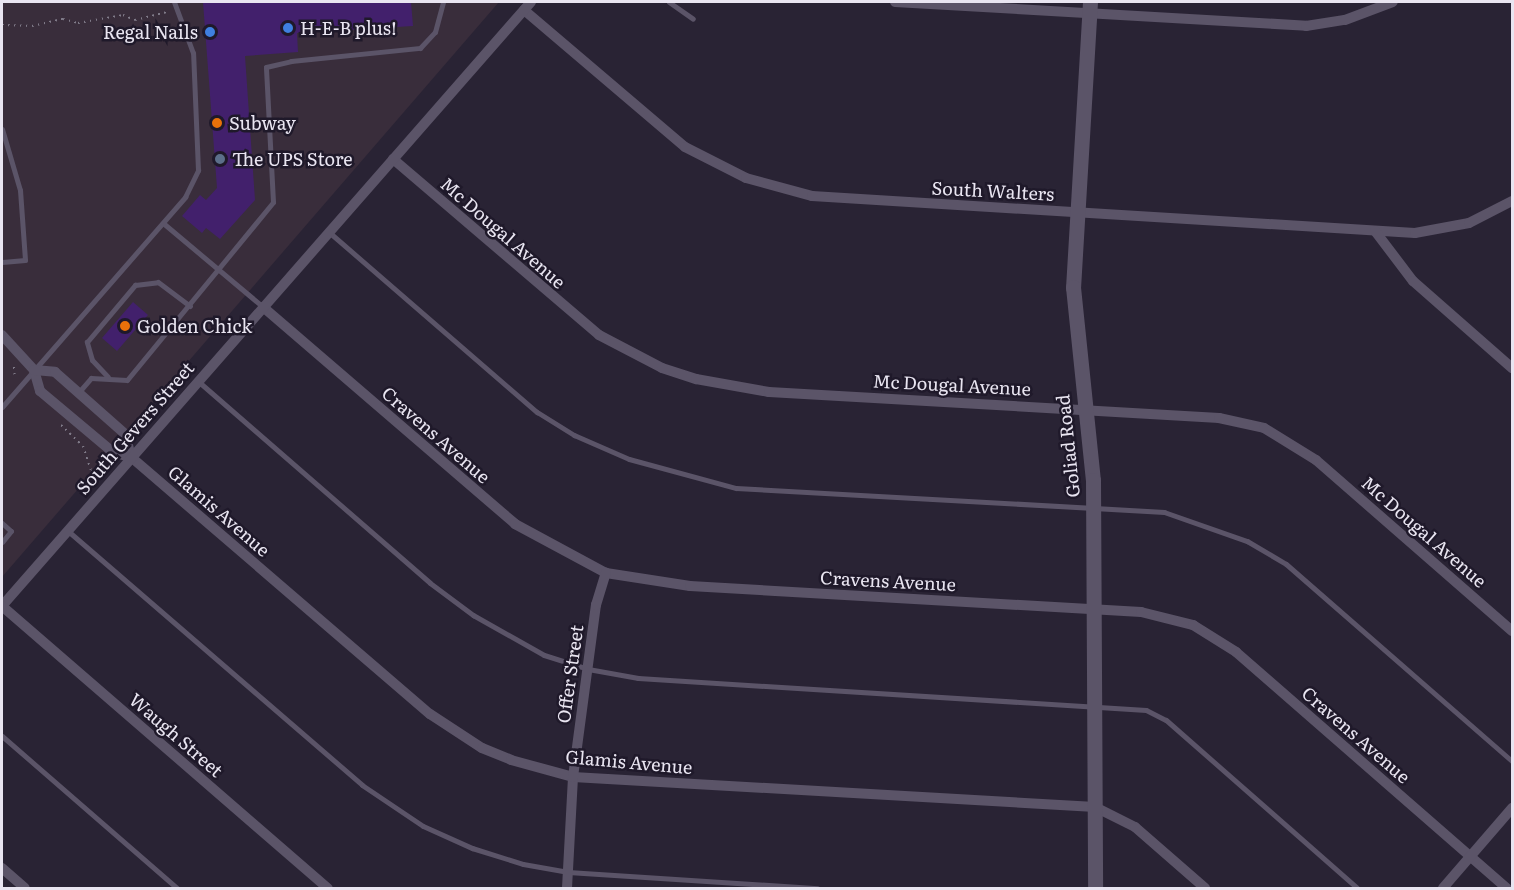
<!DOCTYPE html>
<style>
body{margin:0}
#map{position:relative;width:1514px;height:890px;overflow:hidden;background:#292334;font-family:Literata,serif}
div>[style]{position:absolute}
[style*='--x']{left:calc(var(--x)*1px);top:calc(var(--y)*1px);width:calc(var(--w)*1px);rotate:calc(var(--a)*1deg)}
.commercial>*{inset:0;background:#392d3b}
.building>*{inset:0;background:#42206c}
.path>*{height:2px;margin-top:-1px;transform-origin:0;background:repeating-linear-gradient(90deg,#807b89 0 1.5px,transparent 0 6px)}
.service>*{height:5px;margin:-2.5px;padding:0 2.5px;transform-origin:2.5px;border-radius:2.5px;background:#5b5468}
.minor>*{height:10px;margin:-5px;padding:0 5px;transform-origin:5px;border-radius:5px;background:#5b5468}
.secondary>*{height:15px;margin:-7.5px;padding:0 7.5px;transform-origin:7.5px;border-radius:7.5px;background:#5b5468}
.dots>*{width:16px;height:16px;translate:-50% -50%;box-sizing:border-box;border:3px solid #1f192a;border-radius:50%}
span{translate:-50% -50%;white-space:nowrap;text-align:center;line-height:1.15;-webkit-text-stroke:5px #1f192a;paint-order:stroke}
.poi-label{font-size:18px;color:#e9e5f1}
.left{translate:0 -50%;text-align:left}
.right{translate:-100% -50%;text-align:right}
.street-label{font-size:18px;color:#e9e5f1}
.frame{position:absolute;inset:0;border:3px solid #e9e5f1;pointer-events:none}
</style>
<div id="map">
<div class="commercial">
<i style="clip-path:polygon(2px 2px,499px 2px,2px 577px)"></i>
</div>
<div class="building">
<i style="clip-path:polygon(203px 2px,411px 2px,413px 26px,297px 33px,298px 52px,245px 56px,255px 200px,220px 239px,206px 228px,202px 233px,182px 216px,200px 195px,206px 200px,217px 188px)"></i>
<i style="clip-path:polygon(133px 302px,148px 315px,117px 351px,102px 338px)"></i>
</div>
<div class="path">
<i style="--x:2;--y:25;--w:30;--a:2"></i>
<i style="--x:32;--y:26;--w:32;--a:-13"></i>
<i style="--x:63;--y:19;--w:16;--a:15"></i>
<i style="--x:78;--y:23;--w:46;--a:-10.1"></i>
<i style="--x:123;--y:15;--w:13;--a:23"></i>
<i style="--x:135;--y:20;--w:34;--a:-14"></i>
<i style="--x:14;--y:367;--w:12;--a:85"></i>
<i style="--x:61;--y:425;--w:30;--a:44"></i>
<i style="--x:83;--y:446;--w:25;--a:72"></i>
<i style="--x:91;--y:470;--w:8;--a:45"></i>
</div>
<div class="service">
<i style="--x:669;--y:2;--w:29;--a:35"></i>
<i style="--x:2;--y:129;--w:64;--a:73.6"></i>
<i style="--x:20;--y:190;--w:70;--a:85.9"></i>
<i style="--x:25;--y:260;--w:23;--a:175"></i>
<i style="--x:163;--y:223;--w:131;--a:40"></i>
<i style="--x:330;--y:233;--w:274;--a:40.9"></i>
<i style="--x:537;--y:412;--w:44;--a:31.9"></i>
<i style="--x:574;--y:435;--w:60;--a:23.6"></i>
<i style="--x:629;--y:459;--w:111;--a:15.2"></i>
<i style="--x:736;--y:488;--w:429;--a:3.2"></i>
<i style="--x:1164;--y:512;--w:88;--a:19.3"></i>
<i style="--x:1247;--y:541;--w:45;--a:30.5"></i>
<i style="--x:1286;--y:564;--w:300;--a:41.1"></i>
<i style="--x:108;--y:377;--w:23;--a:-133"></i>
<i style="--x:92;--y:360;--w:19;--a:-106"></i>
<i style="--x:87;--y:342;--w:75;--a:-49.9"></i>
<i style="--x:135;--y:285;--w:23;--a:-7"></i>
<i style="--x:158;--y:282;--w:40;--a:37"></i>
<i style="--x:199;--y:382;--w:306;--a:41"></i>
<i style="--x:430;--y:583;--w:54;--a:36.7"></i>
<i style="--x:473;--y:615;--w:81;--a:29.4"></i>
<i style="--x:544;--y:655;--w:46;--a:17.7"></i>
<i style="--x:588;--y:669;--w:51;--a:10.2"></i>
<i style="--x:638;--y:678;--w:509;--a:3.6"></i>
<i style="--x:1146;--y:710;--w:22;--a:27"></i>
<i style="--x:1166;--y:720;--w:254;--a:41.3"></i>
<i style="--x:78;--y:393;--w:20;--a:-49"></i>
<i style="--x:91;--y:378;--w:36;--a:3"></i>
<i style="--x:127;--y:380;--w:230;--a:-50.6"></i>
<i style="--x:273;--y:202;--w:135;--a:-93"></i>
<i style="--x:266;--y:67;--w:26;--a:-13"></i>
<i style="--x:291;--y:61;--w:130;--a:-5.8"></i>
<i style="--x:420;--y:48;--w:22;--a:-47"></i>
<i style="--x:435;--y:32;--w:31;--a:-75"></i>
<i style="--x:2;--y:407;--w:279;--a:-48.9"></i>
<i style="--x:185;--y:197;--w:30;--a:-64"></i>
<i style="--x:198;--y:170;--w:117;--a:-92.4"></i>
<i style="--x:193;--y:53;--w:54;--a:-110.4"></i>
<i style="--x:2;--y:523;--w:12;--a:42"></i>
<i style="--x:11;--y:531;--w:14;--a:129"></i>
<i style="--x:68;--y:531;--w:389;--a:40.8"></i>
<i style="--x:362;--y:785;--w:73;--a:33.9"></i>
<i style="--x:423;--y:826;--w:54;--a:24.2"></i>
<i style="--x:472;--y:848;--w:53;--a:17.4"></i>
<i style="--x:523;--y:864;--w:46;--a:10.1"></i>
<i style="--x:568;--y:872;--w:250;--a:3.7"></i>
<i style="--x:2;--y:736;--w:232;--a:41"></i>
</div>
<div class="minor">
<i style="--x:895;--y:2;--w:412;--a:3.3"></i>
<i style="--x:1306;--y:26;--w:39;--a:-9"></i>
<i style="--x:1345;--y:20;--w:51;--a:-20.6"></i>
<i style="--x:524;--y:10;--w:211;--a:40.4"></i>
<i style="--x:685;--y:147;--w:68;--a:26.9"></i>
<i style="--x:746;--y:178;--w:68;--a:15.3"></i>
<i style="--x:812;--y:196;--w:604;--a:3.51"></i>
<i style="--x:1415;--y:233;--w:55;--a:-10.5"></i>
<i style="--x:1469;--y:223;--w:48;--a:-27.1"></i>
<i style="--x:393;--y:159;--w:271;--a:40.5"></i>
<i style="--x:599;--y:335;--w:71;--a:27.6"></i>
<i style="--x:662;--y:368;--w:36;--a:18"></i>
<i style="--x:696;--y:379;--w:74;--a:10.1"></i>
<i style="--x:769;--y:392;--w:451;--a:3.3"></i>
<i style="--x:1219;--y:418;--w:46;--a:12.5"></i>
<i style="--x:1264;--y:428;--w:61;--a:31.6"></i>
<i style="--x:1316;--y:460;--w:260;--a:41.1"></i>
<i style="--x:1375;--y:231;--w:63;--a:52.8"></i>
<i style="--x:1413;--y:281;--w:132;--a:41.3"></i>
<i style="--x:263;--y:307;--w:333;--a:40.7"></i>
<i style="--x:515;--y:524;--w:103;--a:28.3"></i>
<i style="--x:606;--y:573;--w:85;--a:8.8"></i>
<i style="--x:690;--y:586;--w:452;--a:3.3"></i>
<i style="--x:1141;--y:612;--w:54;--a:14"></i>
<i style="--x:1193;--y:625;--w:51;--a:32.1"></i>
<i style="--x:1236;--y:652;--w:359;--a:41.1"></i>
<i style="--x:2;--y:335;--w:47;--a:47.6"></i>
<i style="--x:34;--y:370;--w:22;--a:74"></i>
<i style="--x:40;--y:391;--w:97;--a:40"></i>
<i style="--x:114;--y:453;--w:17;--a:13"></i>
<i style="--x:131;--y:457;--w:394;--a:40.7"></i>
<i style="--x:430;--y:714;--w:62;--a:33.2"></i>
<i style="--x:482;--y:748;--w:31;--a:22"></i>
<i style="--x:511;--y:760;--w:64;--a:15.3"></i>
<i style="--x:573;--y:777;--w:523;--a:3.29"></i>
<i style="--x:1095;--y:807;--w:45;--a:26.6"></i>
<i style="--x:1135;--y:827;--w:93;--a:41.1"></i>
<i style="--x:34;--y:370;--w:21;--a:5"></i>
<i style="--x:55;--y:372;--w:94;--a:41.5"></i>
<i style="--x:125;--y:434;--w:24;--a:75"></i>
<i style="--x:2;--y:606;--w:803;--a:-48.79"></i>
<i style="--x:2;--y:606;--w:431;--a:40.9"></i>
<i style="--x:2;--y:868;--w:30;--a:41"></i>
<i style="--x:567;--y:888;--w:111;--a:-86.9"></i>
<i style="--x:573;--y:777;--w:174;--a:-82.4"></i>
<i style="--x:596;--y:605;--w:34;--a:-73"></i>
<i style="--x:1443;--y:888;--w:106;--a:-49.2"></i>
</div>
<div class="secondary">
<i style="--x:1090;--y:2;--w:286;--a:93.4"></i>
<i style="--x:1073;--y:287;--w:194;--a:84.1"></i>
<i style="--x:1093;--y:480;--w:408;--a:89.7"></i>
</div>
<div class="dots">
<i style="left:288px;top:28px;background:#3f7fe0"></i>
<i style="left:210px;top:32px;background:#3f7fe0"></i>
<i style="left:217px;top:123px;background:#e8710a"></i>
<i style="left:220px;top:159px;background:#5c6f8a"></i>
<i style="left:125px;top:326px;background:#e8710a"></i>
</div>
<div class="poi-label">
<span class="left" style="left:300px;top:28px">H-E-B plus!</span>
<span class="right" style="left:198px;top:32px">Regal Nails</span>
<span class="left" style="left:229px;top:123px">Subway</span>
<span class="left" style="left:232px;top:159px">The UPS Store</span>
<span class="left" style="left:137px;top:326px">Golden Chick</span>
</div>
<div class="street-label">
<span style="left:993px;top:191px;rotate:3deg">South Walters</span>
<span style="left:503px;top:233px;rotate:41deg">Mc Dougal Avenue</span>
<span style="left:952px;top:385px;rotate:3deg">Mc Dougal Avenue</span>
<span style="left:135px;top:428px;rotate:-49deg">South Gevers Street</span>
<span style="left:436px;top:435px;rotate:41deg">Cravens Avenue</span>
<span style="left:1068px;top:446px;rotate:-96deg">Goliad Road</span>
<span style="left:219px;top:511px;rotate:41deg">Glamis Avenue</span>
<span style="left:1424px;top:532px;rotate:41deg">Mc Dougal Avenue</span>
<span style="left:888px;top:581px;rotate:3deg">Cravens Avenue</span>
<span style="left:570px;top:674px;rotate:-82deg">Offer Street</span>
<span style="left:176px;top:735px;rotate:41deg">Waugh Street</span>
<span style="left:1356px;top:735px;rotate:41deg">Cravens Avenue</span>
<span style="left:629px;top:762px;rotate:5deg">Glamis Avenue</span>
</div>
<div class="frame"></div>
</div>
